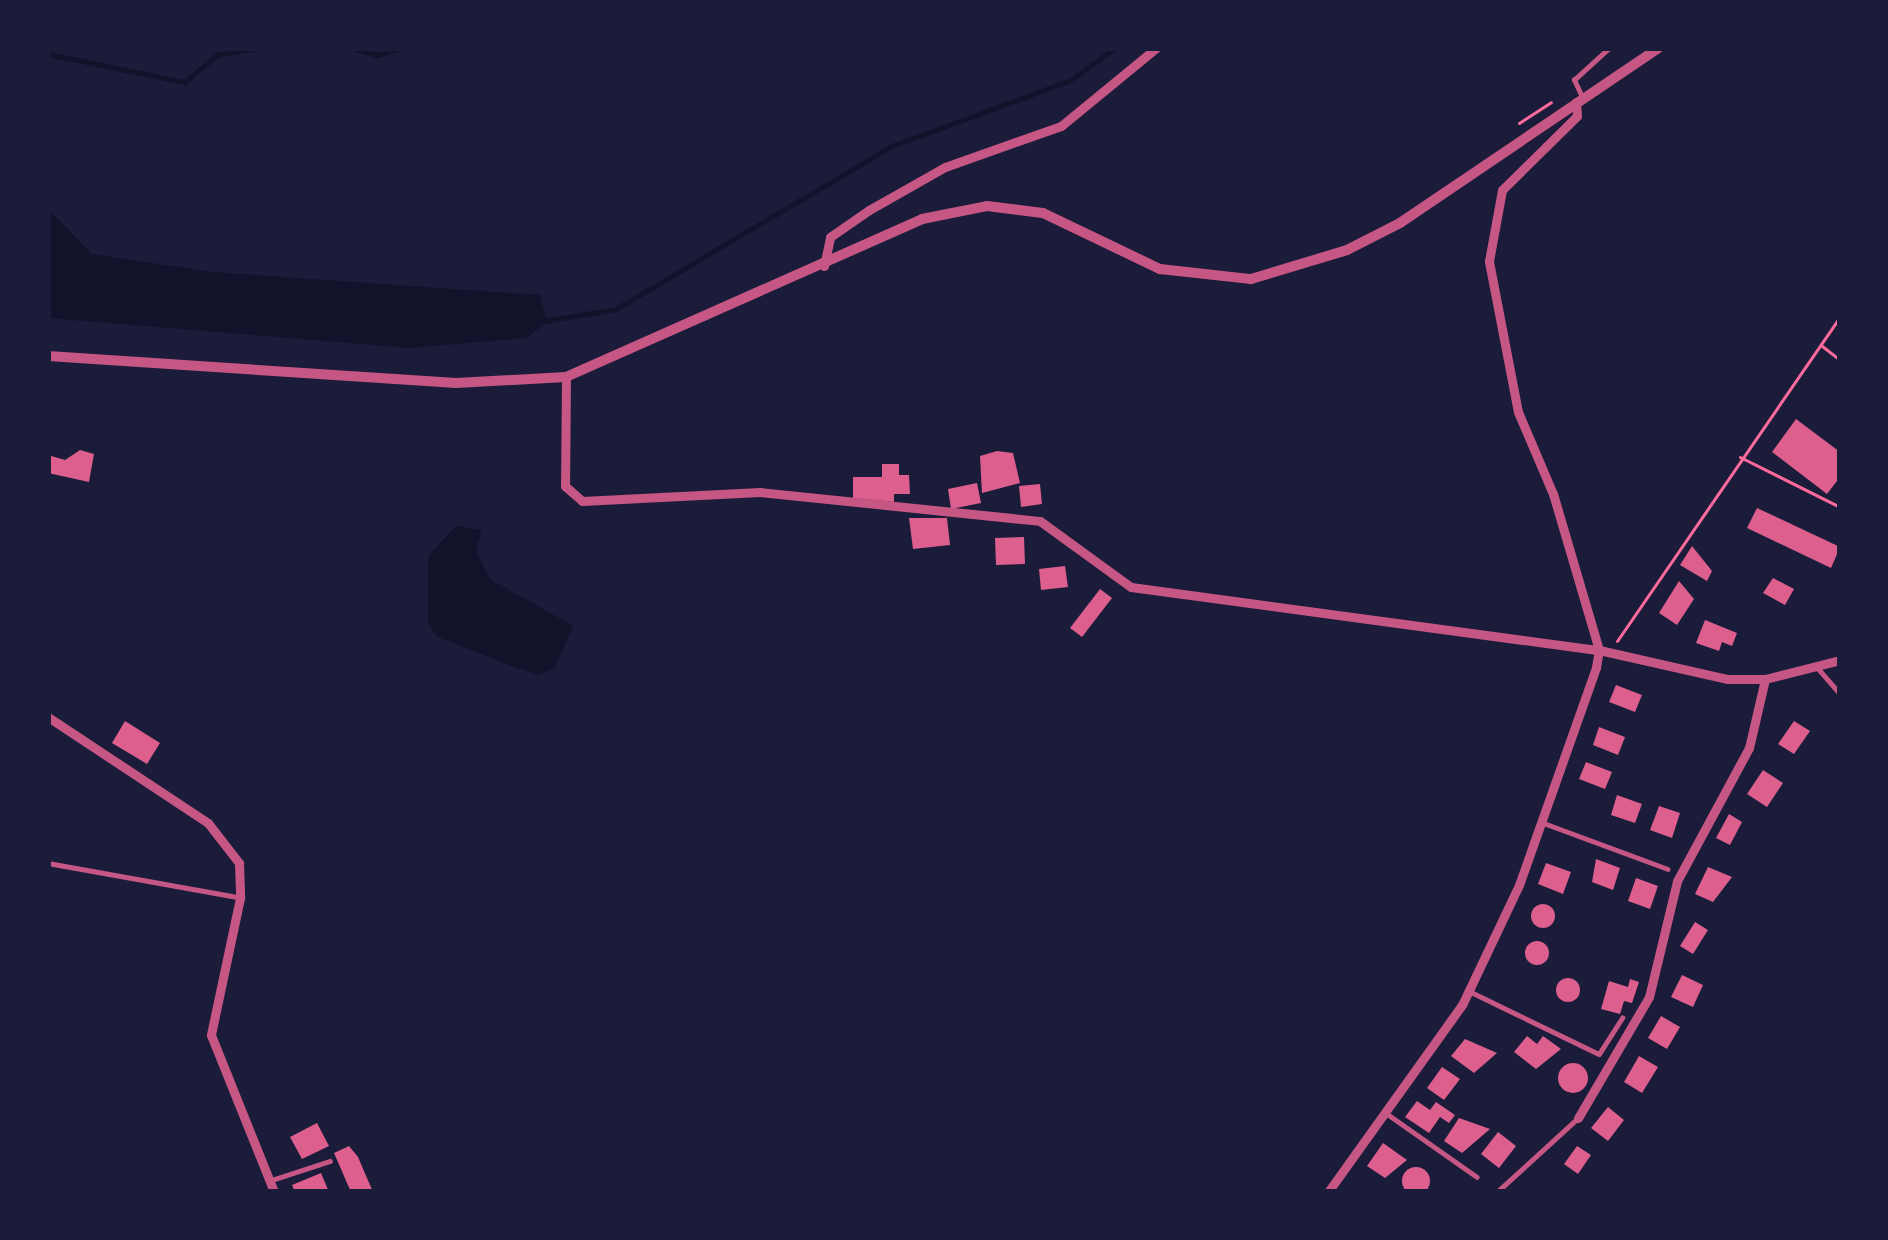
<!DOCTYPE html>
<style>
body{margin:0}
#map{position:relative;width:1888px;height:1240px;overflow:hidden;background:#1b1b3a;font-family:"PT Sans Narrow",sans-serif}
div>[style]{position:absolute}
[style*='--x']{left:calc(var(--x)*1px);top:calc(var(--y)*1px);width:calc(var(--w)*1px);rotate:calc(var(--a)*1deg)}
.water>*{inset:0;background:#12122b}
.stream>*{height:4.5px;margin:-2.25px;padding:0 2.25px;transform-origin:2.25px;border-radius:2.25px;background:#12122b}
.building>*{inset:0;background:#dd5f8e}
.round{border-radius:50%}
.path>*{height:3px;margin:-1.5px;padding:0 1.5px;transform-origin:1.5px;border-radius:1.5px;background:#ff6b9d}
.service>*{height:4.5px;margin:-2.25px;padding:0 2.25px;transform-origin:2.25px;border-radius:2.25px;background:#c65784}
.minor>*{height:9px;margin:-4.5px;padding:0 4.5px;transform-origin:4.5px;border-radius:4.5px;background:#c65784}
.tertiary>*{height:10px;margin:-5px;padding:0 5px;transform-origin:5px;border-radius:5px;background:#c65784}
span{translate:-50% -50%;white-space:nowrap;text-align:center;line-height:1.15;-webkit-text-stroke:9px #1b1b3a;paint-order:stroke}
.frame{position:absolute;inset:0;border:51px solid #1b1b3a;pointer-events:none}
</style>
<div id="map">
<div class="water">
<i style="clip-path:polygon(48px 209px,92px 254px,212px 272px,540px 295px,547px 321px,527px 338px,409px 348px,48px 318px)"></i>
<i style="clip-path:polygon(456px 526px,482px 530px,476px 551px,490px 579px,573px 626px,555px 667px,539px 675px,511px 666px,438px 637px,428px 624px,428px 556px)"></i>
</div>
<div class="stream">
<i style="--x:353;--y:48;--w:25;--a:16"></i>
<i style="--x:377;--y:55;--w:26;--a:-16"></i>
<i style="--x:48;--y:54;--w:140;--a:11.6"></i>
<i style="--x:185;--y:82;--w:42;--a:-40.2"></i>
<i style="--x:217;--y:55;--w:39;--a:-10"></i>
<i style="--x:543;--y:321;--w:74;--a:-9.3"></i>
<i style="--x:616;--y:309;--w:321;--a:-30.6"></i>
<i style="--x:892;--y:146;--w:191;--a:-20.2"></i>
<i style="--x:1071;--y:80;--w:54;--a:-36"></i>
</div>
<div class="building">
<i style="clip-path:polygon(1796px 419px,1840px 452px,1840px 477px,1827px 494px,1772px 452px)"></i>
<i style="clip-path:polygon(80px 450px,94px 454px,89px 482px,48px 473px,48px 455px,65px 460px)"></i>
<i style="clip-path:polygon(997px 451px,1013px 453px,1020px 483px,982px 493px,980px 456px)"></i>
<i style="clip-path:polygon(882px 464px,899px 464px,899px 475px,909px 475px,910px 494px,894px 494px,894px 502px,853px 498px,853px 477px,882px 477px)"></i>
<i style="clip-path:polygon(977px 483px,981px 503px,951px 509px,948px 489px)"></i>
<i style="clip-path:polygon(1040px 484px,1042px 504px,1021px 507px,1019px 486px)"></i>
<i style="clip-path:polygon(1757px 508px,1840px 547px,1831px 568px,1747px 528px)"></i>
<i style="clip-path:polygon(909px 518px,947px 518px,950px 545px,913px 549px)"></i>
<i style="clip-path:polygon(1024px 537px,1025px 564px,996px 565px,995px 538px)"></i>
<i style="clip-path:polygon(1692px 546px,1712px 571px,1707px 581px,1680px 565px)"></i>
<i style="clip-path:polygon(1065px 566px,1068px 587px,1041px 590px,1039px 569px)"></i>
<i style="clip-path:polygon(1773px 578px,1794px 589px,1785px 605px,1763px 593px)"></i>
<i style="clip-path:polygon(1679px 581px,1694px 599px,1677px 625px,1659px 613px)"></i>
<i style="clip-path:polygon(1100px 589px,1112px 598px,1082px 637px,1070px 628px)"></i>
<i style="clip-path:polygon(1705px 620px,1737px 633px,1732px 646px,1722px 642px,1719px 651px,1696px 643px)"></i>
<i style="clip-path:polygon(1616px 685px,1642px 695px,1635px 712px,1609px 702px)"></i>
<i style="clip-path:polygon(125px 721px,160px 743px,147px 764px,112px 743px)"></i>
<i style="clip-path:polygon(1794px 721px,1810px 731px,1794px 754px,1778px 744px)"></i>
<i style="clip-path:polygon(1599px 727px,1625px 737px,1618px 755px,1593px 745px)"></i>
<i style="clip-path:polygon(1586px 762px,1612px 772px,1605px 789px,1579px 779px)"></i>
<i style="clip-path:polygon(1763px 770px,1783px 783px,1767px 807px,1747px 794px)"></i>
<i style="clip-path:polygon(1617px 795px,1642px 804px,1635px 823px,1611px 815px)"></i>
<i style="clip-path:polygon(1659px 806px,1680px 813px,1672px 838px,1650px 830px)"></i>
<i style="clip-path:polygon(1729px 814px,1742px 822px,1730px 845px,1716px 838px)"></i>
<i style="clip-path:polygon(1596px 859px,1620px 868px,1613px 890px,1592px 882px)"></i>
<i style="clip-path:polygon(1546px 863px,1571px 872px,1563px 894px,1538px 884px)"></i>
<i style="clip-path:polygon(1708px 867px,1732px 877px,1713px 902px,1695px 894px)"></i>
<i style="clip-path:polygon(1636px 878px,1658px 886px,1650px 909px,1628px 901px)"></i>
<i class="round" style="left:1531px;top:904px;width:24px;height:24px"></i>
<i style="clip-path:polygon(1695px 922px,1708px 930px,1693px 954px,1680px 946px)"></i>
<i class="round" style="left:1525px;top:941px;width:24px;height:24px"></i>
<i style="clip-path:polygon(1682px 975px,1703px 985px,1693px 1007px,1671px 997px)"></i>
<i class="round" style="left:1556px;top:978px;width:24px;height:24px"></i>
<i style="clip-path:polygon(1630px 979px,1639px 982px,1632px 1003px,1624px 1001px,1620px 1014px,1601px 1009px,1609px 981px,1628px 987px)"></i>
<i style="clip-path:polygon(1661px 1016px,1680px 1027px,1667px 1049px,1648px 1038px)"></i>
<i style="clip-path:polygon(1527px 1036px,1537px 1044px,1543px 1036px,1561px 1049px,1536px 1069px,1514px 1052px)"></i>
<i style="clip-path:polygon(1465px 1039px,1497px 1053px,1474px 1073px,1451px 1056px)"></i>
<i style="clip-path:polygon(1639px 1056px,1658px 1067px,1642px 1093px,1624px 1082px)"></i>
<i class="round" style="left:1558px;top:1063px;width:30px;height:30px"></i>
<i style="clip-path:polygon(1442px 1067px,1460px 1079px,1444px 1100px,1427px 1088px)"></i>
<i style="clip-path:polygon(1417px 1101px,1430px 1110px,1436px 1102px,1455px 1115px,1449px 1123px,1440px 1117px,1429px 1133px,1405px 1117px)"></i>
<i style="clip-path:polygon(1608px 1107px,1624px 1120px,1608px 1141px,1591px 1128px)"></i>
<i style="clip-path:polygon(1459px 1118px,1490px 1129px,1462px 1153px,1444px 1141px)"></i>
<i style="clip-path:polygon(317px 1123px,329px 1146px,302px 1159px,290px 1137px)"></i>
<i style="clip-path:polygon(1498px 1132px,1516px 1146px,1499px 1168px,1481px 1154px)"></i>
<i style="clip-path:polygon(1383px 1143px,1407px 1160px,1385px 1178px,1367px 1166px)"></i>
<i style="clip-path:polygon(349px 1146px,358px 1157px,373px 1192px,351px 1192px,334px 1153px)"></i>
<i style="clip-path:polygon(1577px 1146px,1591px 1155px,1578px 1174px,1564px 1164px)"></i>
<i class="round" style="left:1402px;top:1167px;width:28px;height:28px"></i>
<i style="clip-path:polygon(321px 1173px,329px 1192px,295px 1192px,292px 1185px)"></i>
</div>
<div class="path">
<i style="--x:1519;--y:123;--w:38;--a:-33"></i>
<i style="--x:1822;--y:346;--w:23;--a:38"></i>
<i style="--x:1740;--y:457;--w:112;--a:26.6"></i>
<i style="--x:1617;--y:641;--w:394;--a:-55.5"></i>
</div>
<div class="service">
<i style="--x:1582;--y:97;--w:19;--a:-115"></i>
<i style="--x:1574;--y:80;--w:47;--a:-42.4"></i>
<i style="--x:1816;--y:666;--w:37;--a:49"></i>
<i style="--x:1541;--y:822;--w:135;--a:20.3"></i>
<i style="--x:48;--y:863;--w:192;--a:10.2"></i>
<i style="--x:1469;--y:991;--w:144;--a:25.9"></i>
<i style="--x:1599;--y:1054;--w:43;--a:-57.4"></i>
<i style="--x:1386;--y:1113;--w:111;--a:35.1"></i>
<i style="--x:269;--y:1181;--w:64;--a:-18.2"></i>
<i style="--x:1497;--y:1192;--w:110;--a:-42.4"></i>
</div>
<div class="minor">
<i style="--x:824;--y:266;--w:30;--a:-78"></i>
<i style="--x:830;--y:237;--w:47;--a:-34.7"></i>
<i style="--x:869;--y:210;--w:87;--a:-29.5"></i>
<i style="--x:945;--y:167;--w:123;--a:-19.5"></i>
<i style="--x:1061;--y:126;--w:123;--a:-39.4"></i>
<i style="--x:566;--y:377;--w:109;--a:90.5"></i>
<i style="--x:565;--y:486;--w:23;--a:41"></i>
<i style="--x:582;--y:501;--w:178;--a:-2.9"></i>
<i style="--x:760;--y:492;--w:281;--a:5.9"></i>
<i style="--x:1040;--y:521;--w:112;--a:36"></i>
<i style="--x:1131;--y:587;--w:472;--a:7.7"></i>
<i style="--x:1599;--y:650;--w:132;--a:12.7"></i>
<i style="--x:1728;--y:679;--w:37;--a:0"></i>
<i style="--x:1765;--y:679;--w:77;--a:-14.2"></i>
<i style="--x:48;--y:717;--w:192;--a:33.5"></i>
<i style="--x:208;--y:823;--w:51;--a:52.2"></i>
<i style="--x:239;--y:863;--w:35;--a:88"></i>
<i style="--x:240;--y:898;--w:140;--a:102"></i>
<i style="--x:211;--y:1035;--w:169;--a:68.1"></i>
<i style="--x:1578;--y:1118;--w:140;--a:-59.6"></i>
<i style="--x:1649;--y:997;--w:119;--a:-76.4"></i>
<i style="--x:1677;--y:881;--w:151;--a:-61.6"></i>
<i style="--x:1749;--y:748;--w:71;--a:-76.9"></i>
<i style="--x:1328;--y:1192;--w:230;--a:-54.4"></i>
<i style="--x:1462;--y:1005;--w:133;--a:-64.6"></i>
<i style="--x:1519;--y:885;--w:231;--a:-70.5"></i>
<i style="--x:1596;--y:667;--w:17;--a:-80"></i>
<i style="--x:1599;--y:650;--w:163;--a:-106.4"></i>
<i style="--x:1553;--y:494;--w:89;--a:-113.1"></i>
<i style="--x:1518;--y:412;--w:154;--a:-100.9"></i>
<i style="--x:1489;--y:261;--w:72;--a:-79.6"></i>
<i style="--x:1502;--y:190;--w:105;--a:-44.6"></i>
<i style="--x:1577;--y:116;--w:14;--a:-94"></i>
</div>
<div class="tertiary">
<i style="--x:48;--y:356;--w:409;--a:3.8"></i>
<i style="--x:456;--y:383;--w:110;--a:-3.1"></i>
<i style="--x:566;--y:377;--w:389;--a:-23.9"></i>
<i style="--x:922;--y:219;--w:66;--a:-11.3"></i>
<i style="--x:987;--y:206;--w:56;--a:7.1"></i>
<i style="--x:1043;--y:213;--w:130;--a:25.6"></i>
<i style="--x:1160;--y:269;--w:92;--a:6.3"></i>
<i style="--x:1251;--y:279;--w:100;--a:-16.8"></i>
<i style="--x:1347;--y:250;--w:59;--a:-27"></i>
<i style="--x:1400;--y:223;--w:312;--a:-34.1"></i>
</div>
<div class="frame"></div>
</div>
